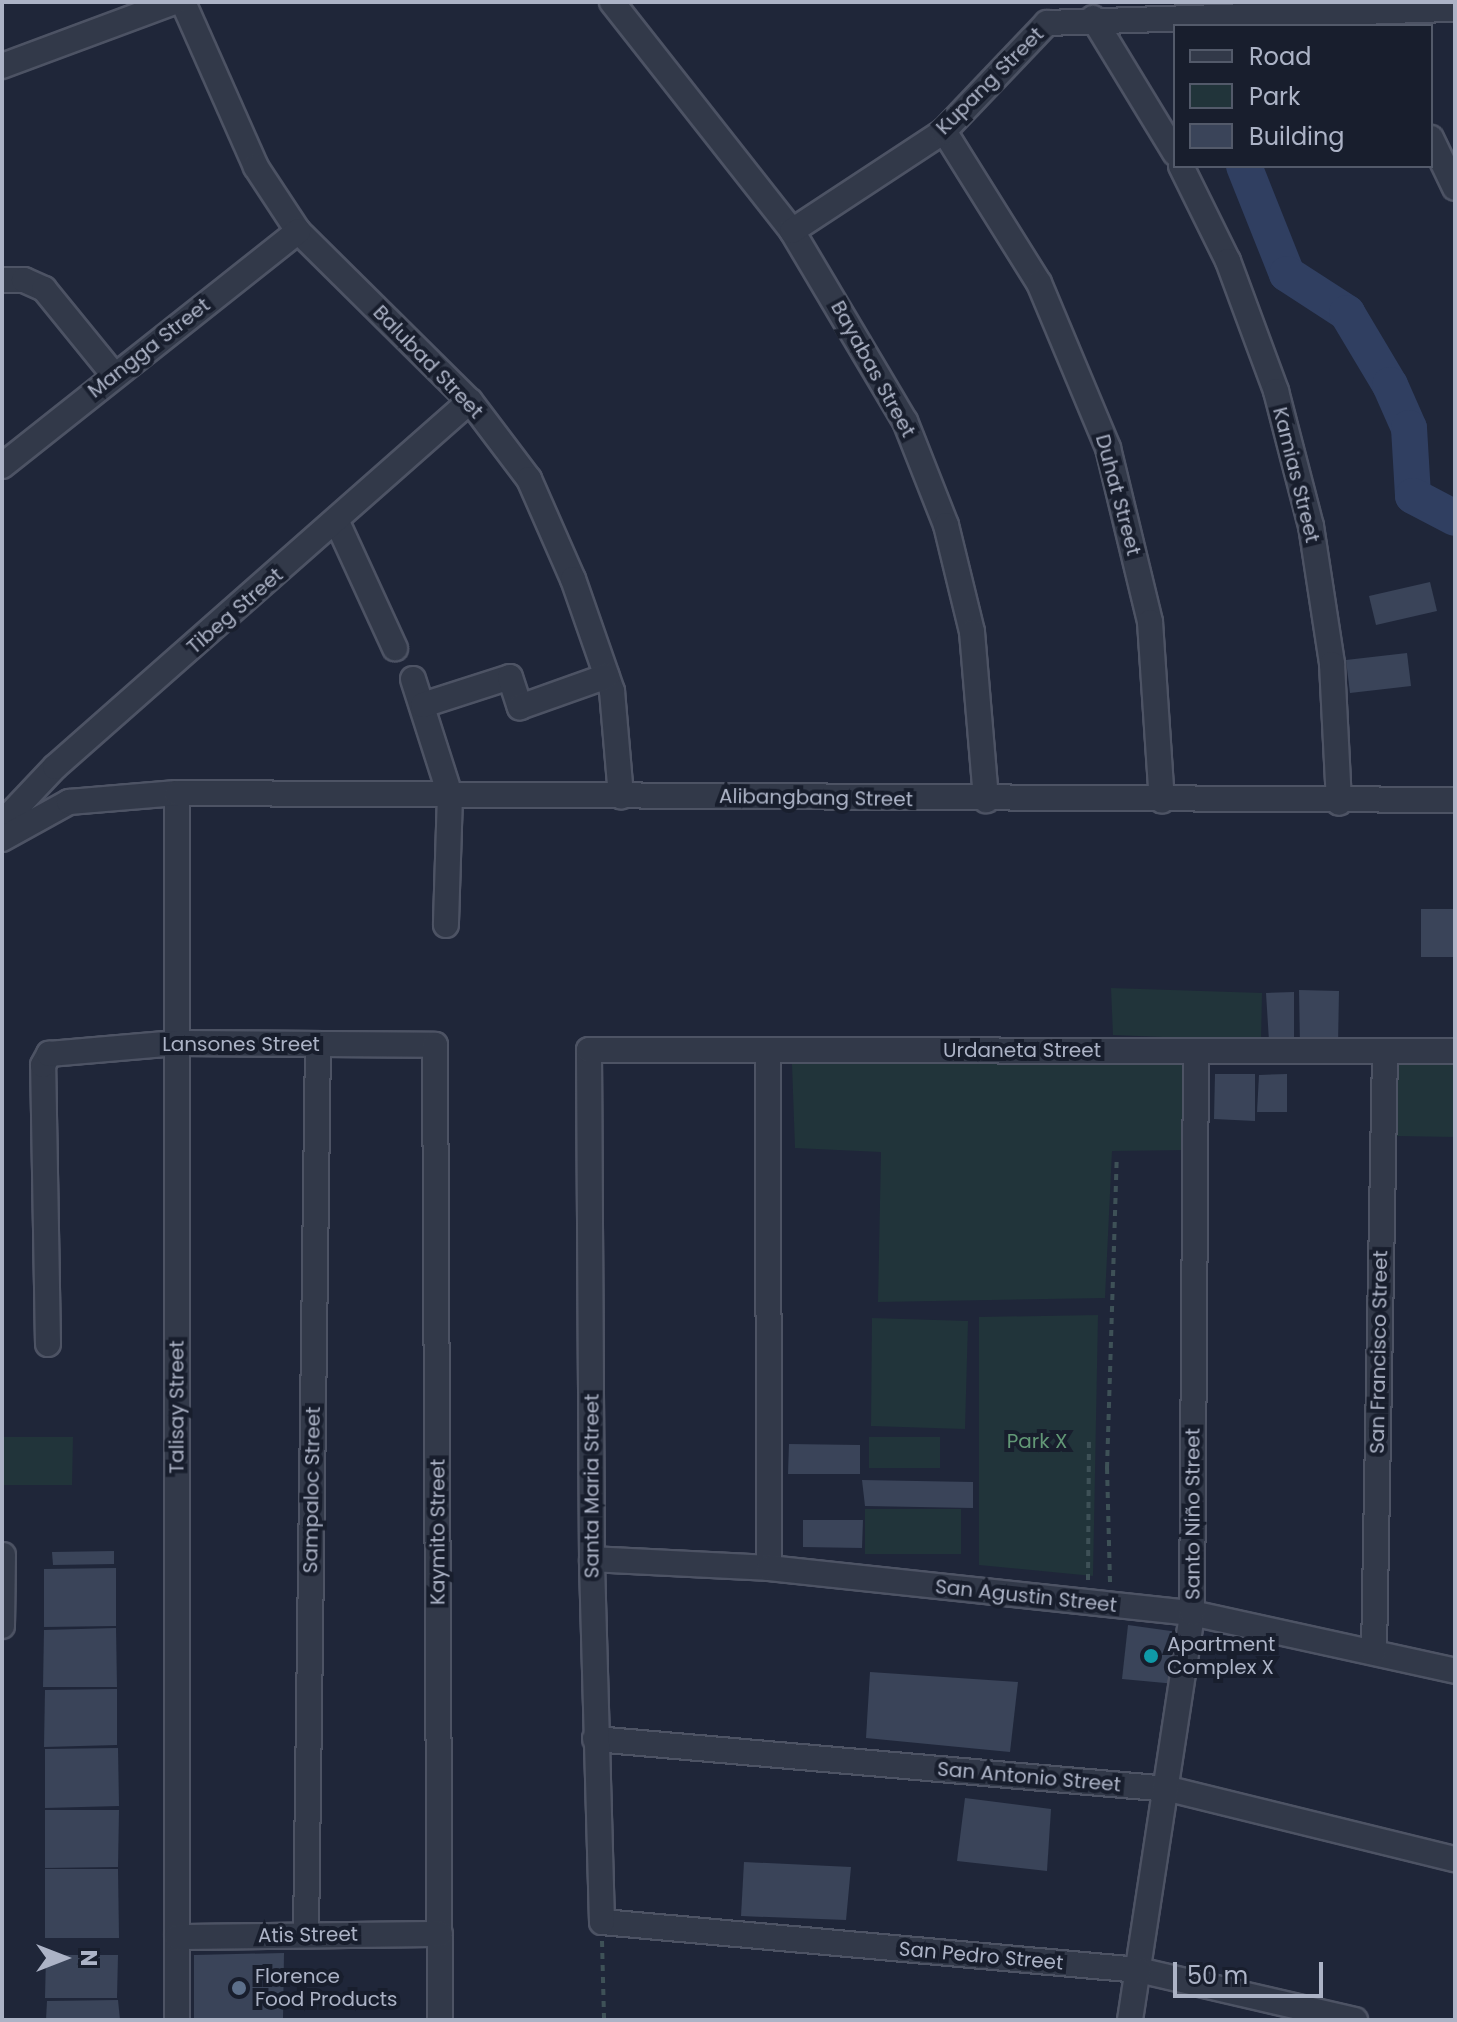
<!DOCTYPE html>
<meta charset="utf-8">
<style>
body{margin:0}
#map{position:relative;width:1457px;height:2022px;overflow:hidden;background:#1f2639;font-family:Poppins,sans-serif}
div>[style]{position:absolute}
[style*='--x']{left:calc(var(--x)*1px);top:calc(var(--y)*1px);width:calc(var(--w)*1px);rotate:calc(var(--a)*1deg)}
.green>*{inset:0;background:#21343a}
.river>*{height:36px;margin:-18px;padding:0 18px;transform-origin:18px;border-radius:18px;background:#303f61}
.building>*{inset:0;background:#3a4459}
.path>*{height:4px;margin-top:-2px;transform-origin:0;background:repeating-linear-gradient(90deg,#3e5157 0 6px,transparent 0 12px)}
.roads{filter:drop-shadow(2px 0 #4d5364) drop-shadow(-2px 0 #4d5364) drop-shadow(0 2px #4d5364) drop-shadow(0 -2px #4d5364)}
.minor>*{height:24px;margin:-12px;padding:0 12px;transform-origin:12px;border-radius:12px;background:#323949}
.dots>*{width:22px;height:22px;translate:-50% -50%;box-sizing:border-box;border:4px solid #181e2d;border-radius:50%}
span{translate:-50% -50%;white-space:nowrap;text-align:center;line-height:1.15;-webkit-text-stroke:8px #181e2d;paint-order:stroke}
.street-label{font-size:20px;color:#acb3c6}
.park-label{font-size:20px;color:#629876}
.poi-label{font-size:20px;color:#acb3c6}
.left{translate:0 -50%;text-align:left}
.frame{position:absolute;inset:0;border:4px solid #acb3c6;pointer-events:none}
.legend{position:absolute;left:1173px;top:24px;width:260px;height:144px;box-sizing:border-box;background:#181e2d;border:2px solid #535a6a;margin:0;padding:10px 14px;list-style:none;font-size:24px;color:#acb3c6}
.legend li{display:flex;align-items:center;gap:16px;height:40px}
.legend b{width:40px;border:2px solid #535a6a}
.north{position:absolute;left:24px;top:1918px;width:80px;height:80px;-webkit-text-stroke:6px #181e2d;paint-order:stroke;rotate:90deg;font-size:22px;font-weight:700;line-height:32px;text-align:center;color:#acb3c6}
.north::after{content:'';display:block;margin:auto;width:28px;height:36px;background:#acb3c6;clip-path:polygon(50% 0,100% 100%,50% 72%,0 100%)}
.scale{position:absolute;left:1173px;top:1962px;width:150px;height:36px;box-sizing:border-box;border:4px solid #acb3c6;border-top:0;padding-left:10px;font-size:24px;line-height:28px;white-space:nowrap;color:#acb3c6;-webkit-text-stroke:6px #181e2d;paint-order:stroke}
</style>
<div id="map">
<div class="green">
<i style="clip-path:polygon(1111px 988px,1262px 993px,1261px 1041px,1113px 1035px)"></i>
<i style="clip-path:polygon(1190px 1059px,1187px 1150px,1112px 1151px,1105px 1298px,878px 1302px,881px 1152px,795px 1148px,792px 1064px)"></i>
<i style="clip-path:polygon(1392px 1059px,1455px 1060px,1455px 1137px,1396px 1136px)"></i>
<i style="clip-path:polygon(1098px 1315px,1093px 1576px,979px 1565px,979px 1317px)"></i>
<i style="clip-path:polygon(872px 1318px,968px 1321px,965px 1429px,871px 1426px)"></i>
<i style="clip-path:polygon(2px 1437px,73px 1437px,72px 1485px,2px 1485px)"></i>
<i style="clip-path:polygon(869px 1437px,940px 1437px,940px 1468px,869px 1468px)"></i>
<i style="clip-path:polygon(865px 1509px,961px 1509px,961px 1554px,865px 1554px)"></i>
</div>
<div class="river">
<i style="--x:1221;--y:4;--w:2;--a:-63"></i>
<i style="--x:1244;--y:166;--w:116;--a:68.3"></i>
<i style="--x:1287;--y:274;--w:72;--a:33"></i>
<i style="--x:1347;--y:313;--w:84;--a:59.2"></i>
<i style="--x:1390;--y:385;--w:47;--a:66.2"></i>
<i style="--x:1409;--y:428;--w:68;--a:86.6"></i>
<i style="--x:1413;--y:496;--w:47;--a:27.6"></i>
</div>
<div class="building">
<i style="clip-path:polygon(1430px 582px,1437px 611px,1376px 625px,1369px 596px)"></i>
<i style="clip-path:polygon(1407px 653px,1411px 686px,1350px 693px,1346px 660px)"></i>
<i style="clip-path:polygon(1421px 909px,1455px 909px,1455px 957px,1421px 957px)"></i>
<i style="clip-path:polygon(1299px 990px,1339px 991px,1338px 1045px,1300px 1045px)"></i>
<i style="clip-path:polygon(1294px 992px,1294px 1042px,1269px 1041px,1266px 993px)"></i>
<i style="clip-path:polygon(1215px 1074px,1255px 1074px,1255px 1121px,1214px 1119px)"></i>
<i style="clip-path:polygon(1287px 1074px,1287px 1112px,1257px 1112px,1259px 1075px)"></i>
<i style="clip-path:polygon(789px 1444px,860px 1445px,860px 1474px,788px 1474px)"></i>
<i style="clip-path:polygon(862px 1480px,973px 1482px,973px 1508px,865px 1506px)"></i>
<i style="clip-path:polygon(803px 1520px,863px 1520px,862px 1548px,803px 1547px)"></i>
<i style="clip-path:polygon(114px 1551px,114px 1564px,53px 1565px,52px 1552px)"></i>
<i style="clip-path:polygon(116px 1568px,116px 1626px,44px 1627px,44px 1569px)"></i>
<i style="clip-path:polygon(1128px 1625px,1178px 1632px,1176px 1684px,1122px 1679px)"></i>
<i style="clip-path:polygon(116px 1628px,117px 1687px,43px 1687px,44px 1630px)"></i>
<i style="clip-path:polygon(870px 1672px,1018px 1682px,1010px 1752px,866px 1738px)"></i>
<i style="clip-path:polygon(117px 1689px,117px 1745px,44px 1747px,45px 1690px)"></i>
<i style="clip-path:polygon(118px 1748px,119px 1806px,45px 1808px,45px 1749px)"></i>
<i style="clip-path:polygon(965px 1798px,1051px 1809px,1047px 1871px,957px 1861px)"></i>
<i style="clip-path:polygon(45px 1810px,119px 1810px,118px 1867px,45px 1868px)"></i>
<i style="clip-path:polygon(744px 1862px,851px 1867px,846px 1920px,741px 1916px)"></i>
<i style="clip-path:polygon(45px 1869px,118px 1869px,119px 1938px,45px 1938px)"></i>
<i style="clip-path:polygon(284px 1953px,283px 2020px,194px 2020px,194px 1955px)"></i>
<i style="clip-path:polygon(46px 1955px,118px 1955px,117px 1998px,45px 1998px)"></i>
<i style="clip-path:polygon(118px 2000px,120px 2020px,46px 2020px,47px 2001px)"></i>
</div>
<div class="path">
<i style="--x:1088;--y:1580;--w:143;--a:-89.6"></i>
<i style="--x:1110;--y:1582;--w:114;--a:-91.5"></i>
<i style="--x:1107;--y:1468;--w:310;--a:-88.2"></i>
<i style="--x:602;--y:1941;--w:79;--a:88.5"></i>
</div>
<div class="roads">
<div class="minor">
<i style="--x:183;--y:2;--w:180;--a:66.1"></i>
<i style="--x:256;--y:167;--w:77;--a:56.7"></i>
<i style="--x:298;--y:231;--w:242;--a:44.7"></i>
<i style="--x:470;--y:401;--w:98;--a:52.9"></i>
<i style="--x:529;--y:479;--w:109;--a:66.3"></i>
<i style="--x:573;--y:579;--w:119;--a:70.8"></i>
<i style="--x:612;--y:691;--w:106;--a:85.1"></i>
<i style="--x:612;--y:2;--w:291;--a:51.8"></i>
<i style="--x:792;--y:231;--w:221;--a:59.3"></i>
<i style="--x:905;--y:421;--w:112;--a:68.5"></i>
<i style="--x:946;--y:525;--w:110;--a:76.3"></i>
<i style="--x:972;--y:632;--w:169;--a:85.2"></i>
<i style="--x:1093;--y:18;--w:158;--a:58.7"></i>
<i style="--x:2;--y:66;--w:184;--a:-20.4"></i>
<i style="--x:944;--y:131;--w:179;--a:58"></i>
<i style="--x:1039;--y:283;--w:179;--a:67.3"></i>
<i style="--x:1108;--y:448;--w:179;--a:76.4"></i>
<i style="--x:1150;--y:622;--w:179;--a:86.2"></i>
<i style="--x:1431;--y:138;--w:55;--a:64.4"></i>
<i style="--x:1181;--y:166;--w:106;--a:63.7"></i>
<i style="--x:1228;--y:261;--w:139;--a:69.7"></i>
<i style="--x:1276;--y:391;--w:139;--a:75.5"></i>
<i style="--x:1311;--y:526;--w:140;--a:81.3"></i>
<i style="--x:1332;--y:664;--w:139;--a:87.1"></i>
<i style="--x:792;--y:231;--w:182;--a:-33.3"></i>
<i style="--x:944;--y:131;--w:149;--a:-46.4"></i>
<i style="--x:1047;--y:23;--w:408;--a:-2"></i>
<i style="--x:2;--y:280;--w:22;--a:0"></i>
<i style="--x:24;--y:280;--w:22;--a:24"></i>
<i style="--x:44;--y:289;--w:111;--a:50.9"></i>
<i style="--x:2;--y:466;--w:378;--a:-38.4"></i>
<i style="--x:337;--y:522;--w:139;--a:65.3"></i>
<i style="--x:413;--y:679;--w:122;--a:72.3"></i>
<i style="--x:450;--y:795;--w:130;--a:91.8"></i>
<i style="--x:423;--y:705;--w:91;--a:-17.8"></i>
<i style="--x:510;--y:677;--w:32;--a:72"></i>
<i style="--x:520;--y:707;--w:92;--a:-19.6"></i>
<i style="--x:177;--y:793;--w:1227;--a:90"></i>
<i style="--x:2;--y:823;--w:77;--a:-46.6"></i>
<i style="--x:55;--y:767;--w:553;--a:-41.41"></i>
<i style="--x:2;--y:839;--w:77;--a:-28.9"></i>
<i style="--x:69;--y:802;--w:108;--a:-4.8"></i>
<i style="--x:177;--y:793;--w:1278;--a:0.31"></i>
<i style="--x:768;--y:1050;--w:518;--a:89.89"></i>
<i style="--x:48;--y:1344;--w:279;--a:-91"></i>
<i style="--x:43;--y:1065;--w:13;--a:-61"></i>
<i style="--x:49;--y:1054;--w:128;--a:-4.9"></i>
<i style="--x:177;--y:1043;--w:258;--a:0.4"></i>
<i style="--x:435;--y:1045;--w:975;--a:89.71"></i>
<i style="--x:592;--y:1559;--w:177;--a:2.9"></i>
<i style="--x:769;--y:1568;--w:425;--a:6.1"></i>
<i style="--x:1192;--y:1613;--w:269;--a:12.4"></i>
<i style="--x:2;--y:1626;--w:71;--a:-89.2"></i>
<i style="--x:1374;--y:1652;--w:601;--a:-88.95"></i>
<i style="--x:595;--y:1739;--w:576;--a:4.98"></i>
<i style="--x:1169;--y:1789;--w:294;--a:13.8"></i>
<i style="--x:306;--y:1935;--w:891;--a:-89.23"></i>
<i style="--x:177;--y:1937;--w:263;--a:-0.7"></i>
<i style="--x:1130;--y:2020;--w:412;--a:-81.3"></i>
<i style="--x:1192;--y:1613;--w:562;--a:-89.59"></i>
<i style="--x:1355;--y:2020;--w:222;--a:-167"></i>
<i style="--x:1139;--y:1970;--w:539;--a:-174.89"></i>
<i style="--x:602;--y:1922;--w:363;--a:-91.6"></i>
<i style="--x:592;--y:1559;--w:509;--a:-90.34"></i>
<i style="--x:589;--y:1050;--w:866;--a:0.07"></i>
</div>
</div>
<div class="dots">
<i style="left:1151px;top:1656px;background:#0f9aa8"></i>
<i style="left:239px;top:1988px;background:#5c6f8a"></i>
</div>
<div class="street-label">
<span style="left:990px;top:81px;rotate:-45deg">Kupang Street</span>
<span style="left:149px;top:348px;rotate:-38deg">Mangga Street</span>
<span style="left:428px;top:362px;rotate:46deg">Balubad Street</span>
<span style="left:873px;top:369px;rotate:61deg">Bayabas Street</span>
<span style="left:1296px;top:475px;rotate:76deg">Kamias Street</span>
<span style="left:1118px;top:495px;rotate:75deg">Duhat Street</span>
<span style="left:235px;top:611px;rotate:-41deg">Tibeg Street</span>
<span style="left:816px;top:798px;rotate:1deg">Alibangbang Street</span>
<span style="left:241px;top:1044px">Lansones Street</span>
<span style="left:1022px;top:1050px">Urdaneta Street</span>
<span style="left:1379px;top:1352px;rotate:-89deg">San Francisco Street</span>
<span style="left:177px;top:1407px;rotate:-90deg">Talisay Street</span>
<span style="left:592px;top:1486px;rotate:-90deg">Santa Maria Street</span>
<span style="left:312px;top:1490px;rotate:-89deg">Sampaloc Street</span>
<span style="left:1193px;top:1514px;rotate:-90deg">Santo Niño Street</span>
<span style="left:438px;top:1532px;rotate:-90deg">Kaymito Street</span>
<span style="left:1026px;top:1596px;rotate:6deg">San Agustin Street</span>
<span style="left:1029px;top:1777px;rotate:5deg">San Antonio Street</span>
<span style="left:308px;top:1935px;rotate:-1deg">Atis Street</span>
<span style="left:981px;top:1956px;rotate:5deg">San Pedro Street</span>
</div>
<div class="park-label">
<span style="left:1037px;top:1441px">Park X</span>
</div>
<div class="poi-label">
<span class="left" style="left:1167px;top:1656px">Apartment<br>Complex X</span>
<span class="left" style="left:255px;top:1988px">Florence<br>Food Products</span>
</div>
<div class="frame"></div>
<ul class="legend">
<li><b style="height:10px;background:#323949"></b>Road</li>
<li><b style="height:22px;background:#21343a"></b>Park</li>
<li><b style="height:22px;background:#3a4459"></b>Building</li>
</ul>
<div class="north">N</div>
<div class="scale">50 m</div>
</div>
